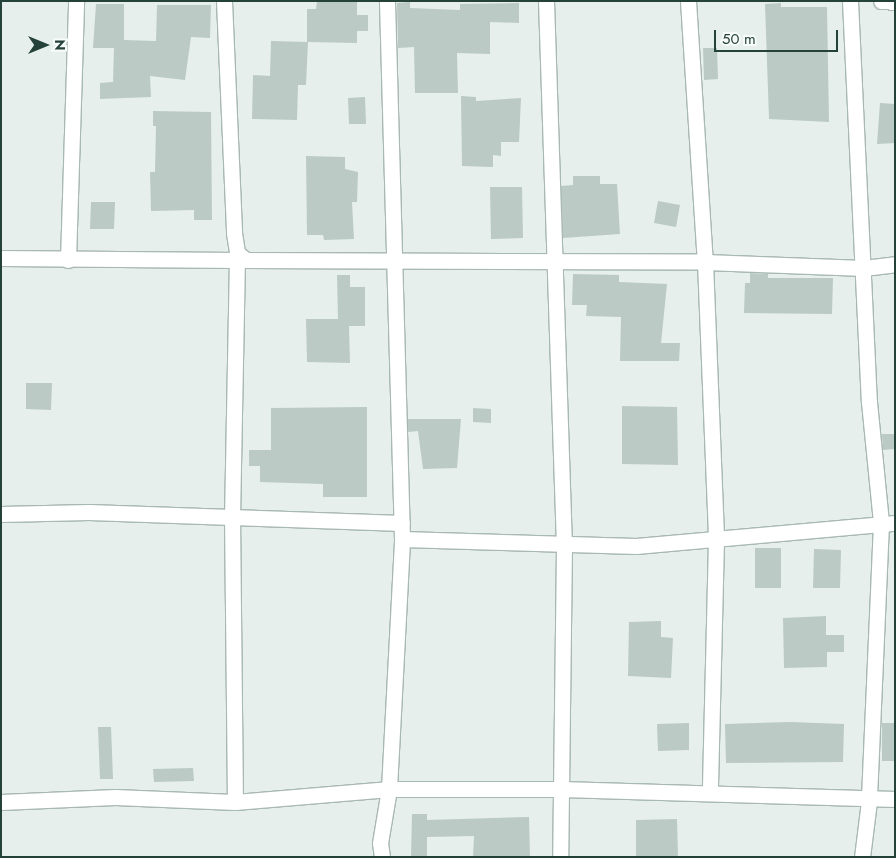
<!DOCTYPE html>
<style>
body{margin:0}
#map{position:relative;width:896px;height:858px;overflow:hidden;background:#e6efeb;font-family:Jost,sans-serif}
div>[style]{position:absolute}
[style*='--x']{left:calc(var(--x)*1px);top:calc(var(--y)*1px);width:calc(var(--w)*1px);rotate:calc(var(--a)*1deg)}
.building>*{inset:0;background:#bbcac4}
.roads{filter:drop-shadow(1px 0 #a8b8b2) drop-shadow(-1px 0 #a8b8b2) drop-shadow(0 1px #a8b8b2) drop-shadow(0 -1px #a8b8b2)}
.minor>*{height:15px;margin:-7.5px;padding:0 7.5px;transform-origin:7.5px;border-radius:7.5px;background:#fff}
span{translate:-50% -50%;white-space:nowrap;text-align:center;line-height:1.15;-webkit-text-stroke:4px #f7fbf9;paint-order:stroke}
.frame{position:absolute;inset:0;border:2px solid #24423a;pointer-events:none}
.north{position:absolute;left:20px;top:20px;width:50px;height:50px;-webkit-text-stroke:4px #f7fbf9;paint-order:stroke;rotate:90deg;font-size:14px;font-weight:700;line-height:20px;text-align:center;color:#24423a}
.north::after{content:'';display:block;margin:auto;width:18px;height:22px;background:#24423a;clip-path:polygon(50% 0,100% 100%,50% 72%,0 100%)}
.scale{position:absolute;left:714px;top:30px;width:124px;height:22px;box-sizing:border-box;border:2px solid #24423a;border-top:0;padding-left:6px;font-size:15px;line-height:18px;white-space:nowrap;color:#24423a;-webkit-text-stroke:4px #f7fbf9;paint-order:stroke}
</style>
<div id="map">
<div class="building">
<i style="clip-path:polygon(317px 1px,357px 1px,357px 15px,368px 15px,368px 31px,357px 31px,357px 43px,307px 42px,307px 9px,316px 9px)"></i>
<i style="clip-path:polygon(410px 2px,410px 8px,460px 10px,460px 4px,519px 3px,519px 23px,490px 22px,490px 54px,457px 53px,458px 93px,415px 93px,414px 47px,398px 48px,397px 3px)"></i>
<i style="clip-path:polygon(781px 3px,781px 7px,827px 7px,829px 122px,769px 119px,765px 4px)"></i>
<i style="clip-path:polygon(96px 4px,124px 4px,124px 40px,156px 41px,157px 5px,211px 5px,210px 38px,191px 37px,185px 80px,150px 76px,151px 97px,100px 99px,100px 83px,113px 82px,114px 48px,93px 48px)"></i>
<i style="clip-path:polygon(271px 41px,308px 42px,306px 85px,298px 85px,297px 120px,252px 119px,253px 75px,270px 76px)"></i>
<i style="clip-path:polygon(703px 48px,717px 48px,718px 79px,704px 80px)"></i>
<i style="clip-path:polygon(461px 96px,476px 97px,476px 101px,521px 98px,519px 142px,501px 142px,501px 156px,493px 155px,493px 167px,462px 166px)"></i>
<i style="clip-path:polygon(365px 97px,366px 124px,349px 124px,348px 98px)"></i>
<i style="clip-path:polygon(880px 103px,895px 104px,895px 143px,877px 144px)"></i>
<i style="clip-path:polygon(153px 111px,211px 112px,212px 220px,194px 220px,194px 210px,151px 211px,150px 172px,155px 172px,156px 126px,153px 126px)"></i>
<i style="clip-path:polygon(306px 156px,345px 157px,345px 169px,358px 172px,357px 202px,352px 202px,354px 239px,324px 240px,323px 235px,307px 235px)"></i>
<i style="clip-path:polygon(573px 176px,600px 176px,600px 184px,617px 184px,620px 234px,563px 238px,561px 186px,573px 185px)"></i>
<i style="clip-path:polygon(490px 187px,522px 187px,523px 238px,491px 239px)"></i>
<i style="clip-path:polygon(658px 201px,680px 205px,676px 227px,654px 223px)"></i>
<i style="clip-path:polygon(91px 202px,115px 202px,114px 229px,90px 229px)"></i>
<i style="clip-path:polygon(750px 273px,768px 274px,768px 278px,833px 278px,832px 314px,744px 313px,745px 283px,750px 283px)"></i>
<i style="clip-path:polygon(573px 274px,619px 275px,619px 282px,667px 284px,661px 343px,680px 343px,679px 361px,620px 361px,621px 317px,586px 316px,587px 305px,572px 305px)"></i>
<i style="clip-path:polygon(337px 275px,350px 275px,350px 287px,365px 287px,365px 326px,349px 326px,350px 363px,307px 362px,306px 319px,338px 319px)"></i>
<i style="clip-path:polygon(26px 383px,52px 383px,51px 410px,26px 409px)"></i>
<i style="clip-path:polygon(622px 406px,677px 407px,678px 465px,622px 464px)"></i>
<i style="clip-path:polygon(367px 407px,367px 497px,323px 497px,323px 484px,260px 482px,260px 466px,249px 466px,249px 450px,271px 450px,271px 408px)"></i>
<i style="clip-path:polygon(473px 408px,491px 409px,491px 423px,473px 422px)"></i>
<i style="clip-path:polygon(408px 419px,461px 419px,457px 468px,423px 469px,418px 431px,408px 432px)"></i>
<i style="clip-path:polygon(882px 434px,895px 434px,895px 449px,883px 450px)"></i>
<i style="clip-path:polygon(755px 548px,781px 548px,781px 588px,755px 588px)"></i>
<i style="clip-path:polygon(814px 549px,841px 550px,840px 588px,813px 588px)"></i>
<i style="clip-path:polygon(826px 616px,826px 635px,844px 635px,844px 652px,827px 652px,827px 667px,784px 668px,783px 618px)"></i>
<i style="clip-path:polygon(661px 621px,661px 637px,673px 638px,671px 678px,628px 676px,629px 622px)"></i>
<i style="clip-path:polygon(790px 722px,844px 724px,843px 762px,726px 763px,725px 724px)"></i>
<i style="clip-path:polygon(689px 723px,689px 750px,658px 751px,657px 724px)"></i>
<i style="clip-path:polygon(882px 723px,895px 723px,895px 761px,882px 761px)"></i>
<i style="clip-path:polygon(98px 727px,111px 727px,113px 779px,100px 779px)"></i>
<i style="clip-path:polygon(193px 768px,194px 781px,154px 782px,153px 769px)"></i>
<i style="clip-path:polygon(412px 814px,427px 814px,427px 820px,529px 817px,530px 857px,473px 857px,474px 836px,427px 837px,427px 857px,411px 857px)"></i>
<i style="clip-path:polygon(677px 819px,678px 857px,636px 857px,636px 820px)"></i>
</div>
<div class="roads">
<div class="minor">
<i style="--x:224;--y:1;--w:232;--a:87.5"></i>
<i style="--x:234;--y:233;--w:20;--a:81"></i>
<i style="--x:237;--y:253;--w:11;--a:38"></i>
<i style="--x:246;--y:260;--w:459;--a:0.2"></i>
<i style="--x:705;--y:262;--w:159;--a:2.2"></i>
<i style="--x:864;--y:268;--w:31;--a:-7"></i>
<i style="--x:546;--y:1;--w:545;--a:88.11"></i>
<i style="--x:564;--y:546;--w:311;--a:90.7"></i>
<i style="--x:688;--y:1;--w:262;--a:86.3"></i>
<i style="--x:705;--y:262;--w:278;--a:87.7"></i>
<i style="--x:716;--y:540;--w:253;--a:91.4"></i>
<i style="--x:850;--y:1;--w:401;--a:87.3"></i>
<i style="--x:869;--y:402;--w:122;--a:84.3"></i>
<i style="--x:881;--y:523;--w:278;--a:92.5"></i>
<i style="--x:869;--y:801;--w:56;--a:97.1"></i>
<i style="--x:881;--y:1;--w:14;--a:4"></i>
<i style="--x:1;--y:258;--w:236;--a:0.5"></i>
<i style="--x:68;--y:260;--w:259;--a:-88.2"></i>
<i style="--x:1;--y:514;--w:88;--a:-1.3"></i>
<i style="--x:89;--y:512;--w:313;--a:2"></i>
<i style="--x:402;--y:539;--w:234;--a:1.7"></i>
<i style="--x:636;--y:546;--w:260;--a:-5.1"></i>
<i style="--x:1;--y:802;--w:114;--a:-2.5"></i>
<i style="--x:115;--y:797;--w:120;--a:2.4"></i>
<i style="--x:235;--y:802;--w:155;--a:-4.8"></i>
<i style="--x:389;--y:789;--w:172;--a:0"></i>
<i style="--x:561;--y:789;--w:334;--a:1.7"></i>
<i style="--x:235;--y:802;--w:284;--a:-90.6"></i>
<i style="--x:232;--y:518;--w:265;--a:-88.9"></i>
<i style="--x:382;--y:857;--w:14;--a:-98"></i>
<i style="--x:380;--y:843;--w:55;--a:-80.5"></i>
<i style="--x:389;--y:789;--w:250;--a:-87"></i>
<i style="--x:402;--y:539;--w:538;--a:-91.6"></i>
</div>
</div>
<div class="frame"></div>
<div class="north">N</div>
<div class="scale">50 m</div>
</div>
